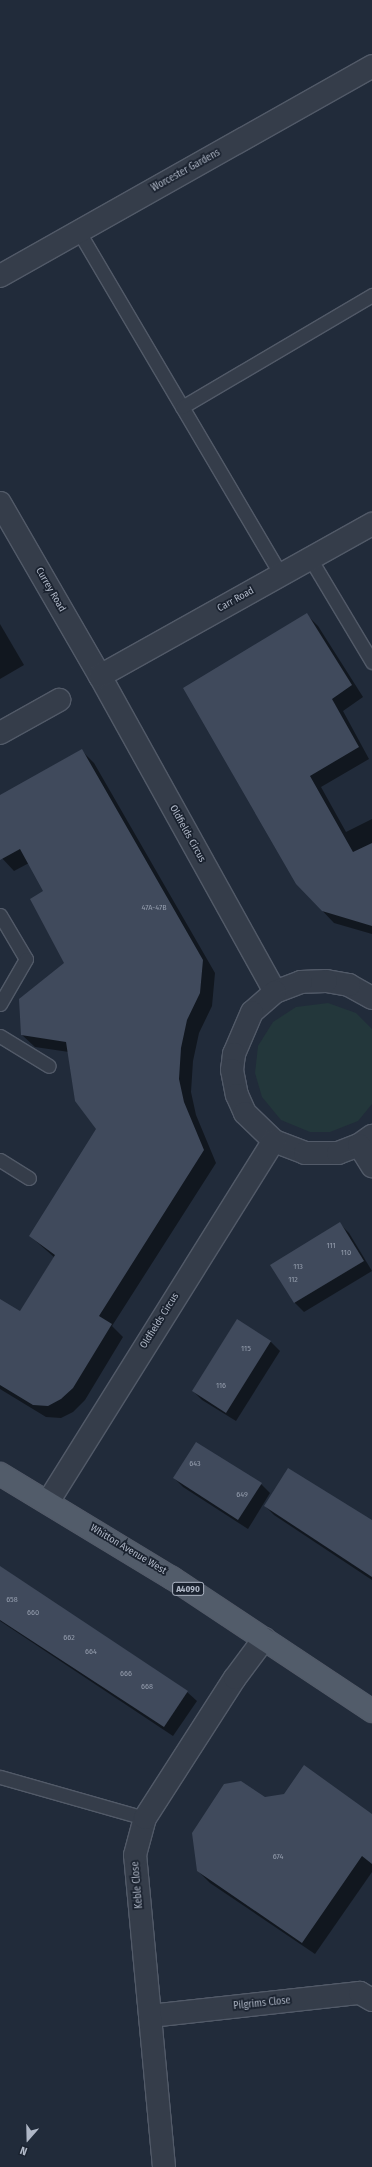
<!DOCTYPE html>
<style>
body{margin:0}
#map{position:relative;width:372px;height:2167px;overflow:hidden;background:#212b3a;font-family:"Fira Sans Condensed",sans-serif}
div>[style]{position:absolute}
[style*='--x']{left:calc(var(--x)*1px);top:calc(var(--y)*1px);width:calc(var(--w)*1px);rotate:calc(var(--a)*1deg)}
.green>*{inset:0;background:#23373b}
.shadow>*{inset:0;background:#0007}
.building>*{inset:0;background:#404a5c}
.roads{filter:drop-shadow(1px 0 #525a68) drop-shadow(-1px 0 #525a68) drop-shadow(0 1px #525a68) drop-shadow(0 -1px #525a68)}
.lane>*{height:13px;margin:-6.5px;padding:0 6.5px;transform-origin:6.5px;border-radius:6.5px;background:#353d4a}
.street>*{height:22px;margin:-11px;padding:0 11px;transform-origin:11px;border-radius:11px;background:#353d4a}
.primary>*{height:22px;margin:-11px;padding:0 11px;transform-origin:11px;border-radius:11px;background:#525c6a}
span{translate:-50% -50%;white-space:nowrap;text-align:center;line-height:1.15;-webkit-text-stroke:3.5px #1a222f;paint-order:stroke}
.number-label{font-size:8px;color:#939cac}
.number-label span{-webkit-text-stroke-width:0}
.shield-label span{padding:1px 3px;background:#1a222f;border:1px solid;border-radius:3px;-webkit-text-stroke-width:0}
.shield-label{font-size:9px;color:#afb7c6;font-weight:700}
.street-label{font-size:10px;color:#afb7c6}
.north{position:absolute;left:8px;top:2119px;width:40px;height:40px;-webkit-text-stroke:3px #1a222f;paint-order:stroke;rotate:200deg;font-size:11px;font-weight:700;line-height:16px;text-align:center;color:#afb7c6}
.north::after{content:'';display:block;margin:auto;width:14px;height:18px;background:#afb7c6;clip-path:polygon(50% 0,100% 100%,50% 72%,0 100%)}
</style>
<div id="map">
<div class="green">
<i style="clip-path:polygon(328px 1003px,356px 1013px,372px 1029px,372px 1104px,358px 1121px,330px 1132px,310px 1132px,281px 1120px,262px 1097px,255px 1073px,258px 1046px,273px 1022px,296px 1007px)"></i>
</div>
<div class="shadow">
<i style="clip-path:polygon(306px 614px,318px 626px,363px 697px,343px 711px,369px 759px,321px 787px,346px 832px,372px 819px,372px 934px,334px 923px,297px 884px)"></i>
<i style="clip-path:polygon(0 624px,24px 665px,0 679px)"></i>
<i style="clip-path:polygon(81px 750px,94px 763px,215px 973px,212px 1006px,199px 1033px,193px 1061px,191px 1092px,196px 1115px,216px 1163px,112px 1326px,123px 1337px,85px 1400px,73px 1412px,61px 1418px,46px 1417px,0 1389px,0 1300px,21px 1312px,54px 1257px,30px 1236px,98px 1129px,69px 1052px,35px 1047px,22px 1035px,66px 963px,45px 891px,29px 863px,14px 871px,0 856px,0 796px)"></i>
<i style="clip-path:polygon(340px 1224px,349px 1233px,372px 1271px,304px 1312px,295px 1303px,272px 1265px)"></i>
<i style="clip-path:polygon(237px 1320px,271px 1342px,280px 1351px,236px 1421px,202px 1400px,193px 1391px)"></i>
<i style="clip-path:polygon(174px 1478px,261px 1484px,270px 1493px,248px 1529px,183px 1487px)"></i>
<i style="clip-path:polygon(265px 1506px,372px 1523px,372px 1580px,274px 1515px)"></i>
<i style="clip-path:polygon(0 1568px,187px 1692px,197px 1701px,173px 1736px,0 1621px)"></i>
<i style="clip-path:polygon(284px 1795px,372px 1814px,372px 1872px,315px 1954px,210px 1883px,198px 1871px,264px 1798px)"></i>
</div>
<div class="building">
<i style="clip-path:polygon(307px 613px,352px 685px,332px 699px,359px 747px,310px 776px,353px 852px,372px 843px,372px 926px,322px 911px,296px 884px,183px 688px)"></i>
<i style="clip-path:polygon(82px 749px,203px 960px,200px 993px,187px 1020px,181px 1048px,179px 1079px,184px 1102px,204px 1150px,99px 1316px,112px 1324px,73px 1388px,61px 1399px,48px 1406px,33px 1405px,0 1385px,0 1299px,20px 1311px,55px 1255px,29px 1236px,96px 1129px,75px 1101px,66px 1042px,21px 1035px,19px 999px,64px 963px,30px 899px,43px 891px,20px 849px,0 860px,0 795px)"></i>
<i style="clip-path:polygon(340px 1222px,364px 1261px,294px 1303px,270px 1265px)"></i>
<i style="clip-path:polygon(237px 1319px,271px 1341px,226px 1413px,192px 1391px)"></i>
<i style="clip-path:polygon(196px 1442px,262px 1483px,238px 1520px,173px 1478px)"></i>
<i style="clip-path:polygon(288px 1468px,372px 1520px,372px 1577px,264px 1506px)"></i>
<i style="clip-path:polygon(0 1566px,188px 1691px,164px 1727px,0 1620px)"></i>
<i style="clip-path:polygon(304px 1765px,372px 1814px,372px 1864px,362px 1856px,302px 1943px,197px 1871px,192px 1833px,224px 1784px,241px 1781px,265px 1797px,284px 1794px)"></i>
</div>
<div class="roads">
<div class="lane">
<i style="--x:79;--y:232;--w:398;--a:59.5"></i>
<i style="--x:182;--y:407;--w:221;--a:-30.5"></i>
<i style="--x:311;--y:560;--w:119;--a:59.1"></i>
<i style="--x:0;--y:915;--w:51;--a:59.4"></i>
<i style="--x:26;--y:959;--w:52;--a:120"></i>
<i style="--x:0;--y:1036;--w:57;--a:31.5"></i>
<i style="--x:0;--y:1160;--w:34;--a:32"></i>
<i style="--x:0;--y:1777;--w:151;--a:15.8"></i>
</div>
<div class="street">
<i style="--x:0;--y:276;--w:427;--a:-29.4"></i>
<i style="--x:0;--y:503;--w:200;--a:60"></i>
<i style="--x:100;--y:676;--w:361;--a:61"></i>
<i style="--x:100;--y:676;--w:312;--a:-29.2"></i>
<i style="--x:0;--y:733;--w:68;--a:-29.2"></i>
<i style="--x:372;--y:998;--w:26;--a:-151"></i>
<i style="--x:349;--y:985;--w:23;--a:-170"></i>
<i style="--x:326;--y:981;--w:25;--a:178"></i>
<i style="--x:301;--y:982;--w:28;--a:159"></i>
<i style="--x:275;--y:992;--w:30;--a:139"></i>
<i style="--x:252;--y:1012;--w:46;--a:113.2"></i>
<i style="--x:234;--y:1054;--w:16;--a:97"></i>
<i style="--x:232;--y:1070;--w:25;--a:79"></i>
<i style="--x:237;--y:1095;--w:20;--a:66"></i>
<i style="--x:245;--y:1113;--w:40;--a:44"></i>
<i style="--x:274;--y:1141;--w:33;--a:21"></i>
<i style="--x:305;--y:1153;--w:33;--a:0"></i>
<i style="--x:338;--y:1153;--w:22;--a:-21"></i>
<i style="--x:359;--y:1145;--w:16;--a:-35"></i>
<i style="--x:359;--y:1145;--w:25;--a:58"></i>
<i style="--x:48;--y:1502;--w:426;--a:-58"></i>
<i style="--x:150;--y:2016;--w:211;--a:-6.3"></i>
<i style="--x:360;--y:1993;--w:14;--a:30"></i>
<i style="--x:164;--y:2167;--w:313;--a:-95.3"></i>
<i style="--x:135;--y:1855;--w:38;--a:-75"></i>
<i style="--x:145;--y:1818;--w:166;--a:-57.3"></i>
<i style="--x:235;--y:1678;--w:49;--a:-53.4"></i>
</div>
<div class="primary">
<i style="--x:0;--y:1474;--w:201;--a:31.2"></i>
<i style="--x:172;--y:1578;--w:240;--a:33.6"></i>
</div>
</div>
<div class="number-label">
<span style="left:154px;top:908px">47A-47B</span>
<span style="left:331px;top:1246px">111</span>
<span style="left:346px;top:1253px">110</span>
<span style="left:298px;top:1267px">113</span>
<span style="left:293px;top:1280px">112</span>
<span style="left:246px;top:1349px">115</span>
<span style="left:221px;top:1386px">116</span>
<span style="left:195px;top:1464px">643</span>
<span style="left:242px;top:1495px">649</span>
<span style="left:12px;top:1600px">658</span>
<span style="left:33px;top:1613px">660</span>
<span style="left:69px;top:1638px">662</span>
<span style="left:91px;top:1652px">664</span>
<span style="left:126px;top:1674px">666</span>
<span style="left:147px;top:1687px">668</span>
<span style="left:278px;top:1857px">674</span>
</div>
<div class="shield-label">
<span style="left:188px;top:1589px">A4090</span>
</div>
<div class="street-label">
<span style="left:186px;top:171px;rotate:-29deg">Worcester Gardens</span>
<span style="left:50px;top:590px;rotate:60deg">Currey Road</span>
<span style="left:236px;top:600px;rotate:-29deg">Carr Road</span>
<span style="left:187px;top:834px;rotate:61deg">Oldfields Circus</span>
<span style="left:160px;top:1321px;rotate:-58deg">Oldfields Circus</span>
<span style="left:128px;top:1550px;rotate:31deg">Whitton Avenue West</span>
<span style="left:138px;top:1885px;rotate:-95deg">Keble Close</span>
<span style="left:262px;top:2004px;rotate:-6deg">Pilgrims Close</span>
</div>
<div class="north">N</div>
</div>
